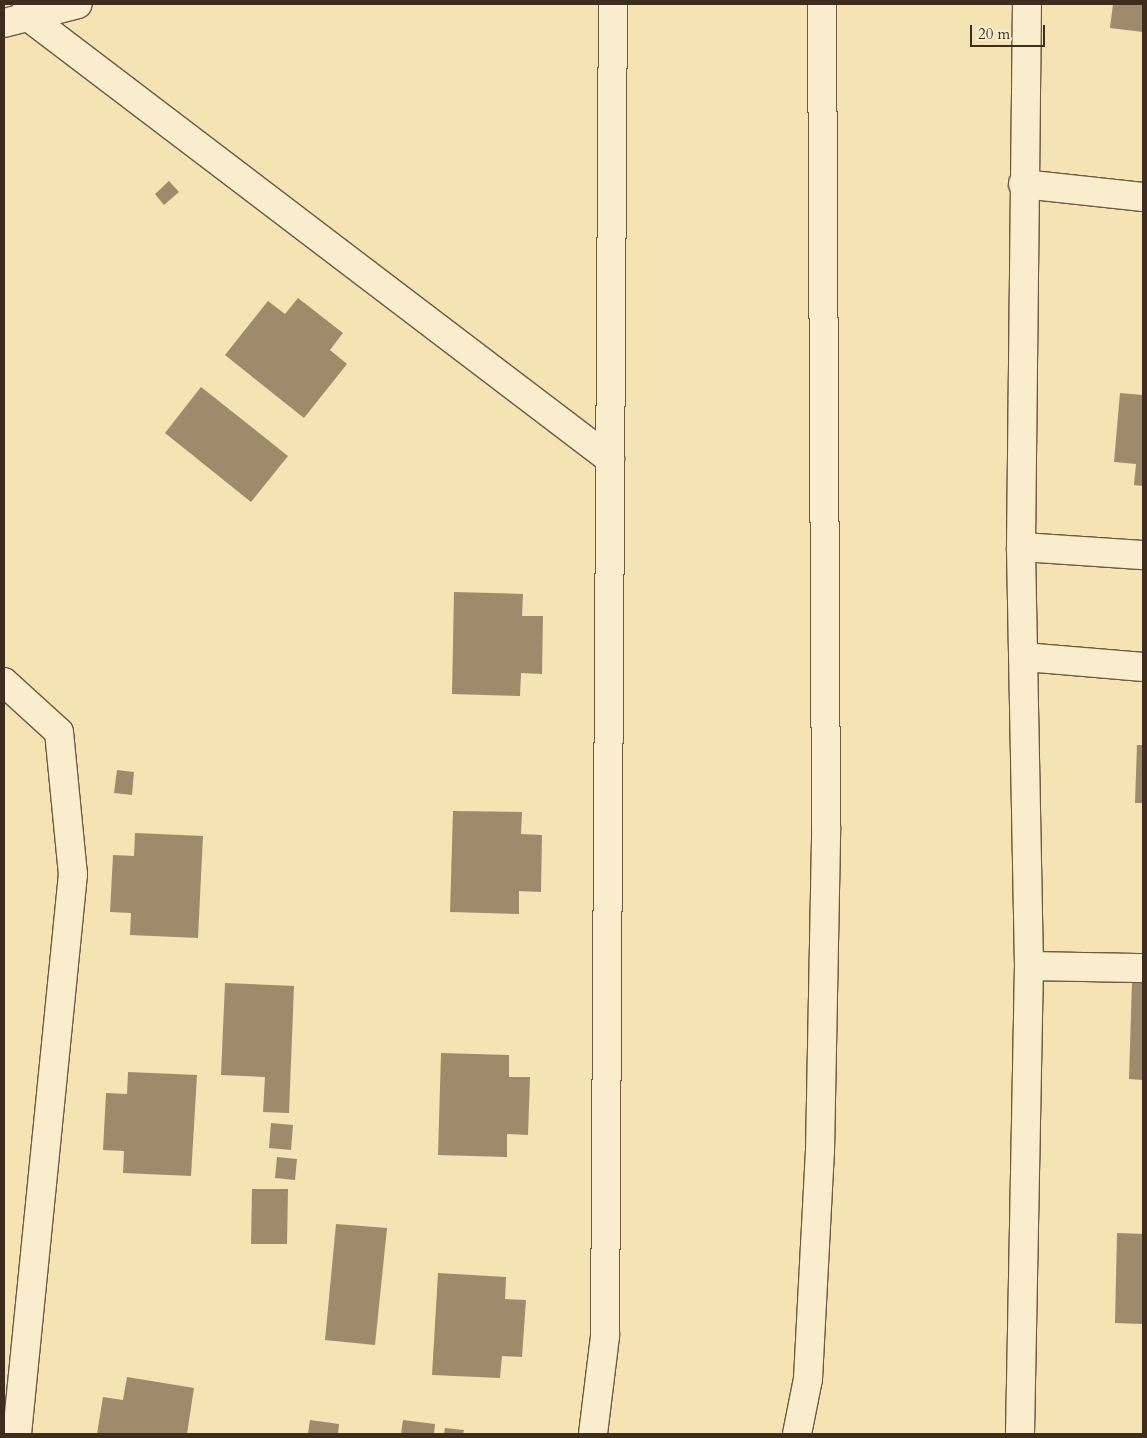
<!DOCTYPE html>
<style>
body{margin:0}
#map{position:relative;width:1147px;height:1438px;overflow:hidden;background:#f6e3b3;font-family:Cardo,serif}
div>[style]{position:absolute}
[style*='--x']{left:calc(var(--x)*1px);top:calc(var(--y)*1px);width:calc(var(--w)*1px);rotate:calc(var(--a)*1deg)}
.building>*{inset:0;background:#9e8b6b}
.roads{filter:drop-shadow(1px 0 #6c5a43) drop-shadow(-1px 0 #6c5a43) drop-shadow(0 1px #6c5a43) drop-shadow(0 -1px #6c5a43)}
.minor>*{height:28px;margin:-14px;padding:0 14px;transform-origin:14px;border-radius:14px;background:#f9edce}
span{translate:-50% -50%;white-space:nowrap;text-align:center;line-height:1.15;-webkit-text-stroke:4.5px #f9edce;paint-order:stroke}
.frame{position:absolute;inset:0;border:5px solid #3e2c1e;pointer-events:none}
.scale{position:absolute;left:970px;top:25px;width:75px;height:22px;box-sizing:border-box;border:2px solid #3e2c1e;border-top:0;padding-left:6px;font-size:15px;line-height:18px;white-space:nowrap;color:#3e2c1e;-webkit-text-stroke:4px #f9edce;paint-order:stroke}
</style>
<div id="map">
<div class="building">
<i style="clip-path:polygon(1113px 4px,1143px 4px,1143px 32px,1110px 28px)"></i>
<i style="clip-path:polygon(169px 181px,179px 192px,164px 205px,155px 194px)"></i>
<i style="clip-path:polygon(298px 298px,343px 333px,330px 350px,347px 364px,304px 418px,225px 355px,268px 301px,285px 314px)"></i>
<i style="clip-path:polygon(201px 387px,288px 456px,251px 502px,165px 433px)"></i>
<i style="clip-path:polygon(1120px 393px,1143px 395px,1143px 486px,1134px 485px,1136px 464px,1114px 462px)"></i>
<i style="clip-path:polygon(454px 592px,523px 594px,522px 616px,543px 616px,542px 674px,521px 673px,520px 696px,452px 694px)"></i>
<i style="clip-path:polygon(1137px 745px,1143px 745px,1143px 803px,1135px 803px)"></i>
<i style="clip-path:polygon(117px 770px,134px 772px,132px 795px,114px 793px)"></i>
<i style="clip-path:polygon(453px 811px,522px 812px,521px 834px,542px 835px,541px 892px,519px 891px,519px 914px,450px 912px)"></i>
<i style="clip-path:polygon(135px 833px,203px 836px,198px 938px,130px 935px,131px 913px,110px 912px,113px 855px,134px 856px)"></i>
<i style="clip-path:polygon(1132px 981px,1143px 981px,1143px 1080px,1129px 1079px)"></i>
<i style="clip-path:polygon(225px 983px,294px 986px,289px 1113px,263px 1112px,265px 1077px,221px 1075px)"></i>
<i style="clip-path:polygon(441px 1053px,509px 1055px,509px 1077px,530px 1077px,528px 1135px,507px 1134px,507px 1157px,438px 1155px)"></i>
<i style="clip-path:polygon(128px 1072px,197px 1075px,191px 1176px,123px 1173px,124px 1151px,103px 1150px,106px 1093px,127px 1094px)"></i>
<i style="clip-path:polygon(271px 1123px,293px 1125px,291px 1150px,269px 1148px)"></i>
<i style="clip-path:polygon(277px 1157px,297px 1159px,295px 1180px,275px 1178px)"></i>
<i style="clip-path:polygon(252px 1189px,288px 1189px,287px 1244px,251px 1244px)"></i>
<i style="clip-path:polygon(336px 1224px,387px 1228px,375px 1345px,325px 1340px)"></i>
<i style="clip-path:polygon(1117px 1233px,1143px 1234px,1143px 1324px,1115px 1323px)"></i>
<i style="clip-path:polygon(438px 1273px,506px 1277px,505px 1299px,526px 1300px,522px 1357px,502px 1356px,500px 1378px,432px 1375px)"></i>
<i style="clip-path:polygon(127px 1377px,194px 1388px,187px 1434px,97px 1434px,103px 1397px,123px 1400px)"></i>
<i style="clip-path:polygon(310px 1420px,339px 1424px,338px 1434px,308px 1434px)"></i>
<i style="clip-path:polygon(403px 1420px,435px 1424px,434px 1434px,401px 1434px)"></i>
<i style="clip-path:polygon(445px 1428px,464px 1430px,463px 1434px,444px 1434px)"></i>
</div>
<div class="roads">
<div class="minor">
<i style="--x:27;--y:4;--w:14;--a:78"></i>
<i style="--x:30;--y:18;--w:729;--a:37.25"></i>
<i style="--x:4;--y:23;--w:76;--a:-14.4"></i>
<i style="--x:1023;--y:184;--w:121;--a:6.2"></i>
<i style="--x:1021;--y:547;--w:122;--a:3.8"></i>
<i style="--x:1025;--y:657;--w:118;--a:4.8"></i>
<i style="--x:4;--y:682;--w:74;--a:42.3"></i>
<i style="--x:59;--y:732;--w:143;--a:84.4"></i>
<i style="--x:73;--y:874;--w:563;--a:95.71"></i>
<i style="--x:1029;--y:966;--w:114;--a:1"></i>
<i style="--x:593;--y:1434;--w:99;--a:-83"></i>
<i style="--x:605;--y:1336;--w:1332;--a:-89.66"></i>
<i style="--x:797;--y:1434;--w:56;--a:-78.7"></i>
<i style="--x:808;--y:1379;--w:227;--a:-87"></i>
<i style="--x:820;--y:1152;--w:325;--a:-88.9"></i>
<i style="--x:826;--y:827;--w:823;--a:-90.28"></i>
<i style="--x:1020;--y:1434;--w:468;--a:-88.9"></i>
<i style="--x:1029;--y:966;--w:419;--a:-91.1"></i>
<i style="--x:1021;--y:547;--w:543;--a:-89.37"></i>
</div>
</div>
<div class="frame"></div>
<div class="scale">20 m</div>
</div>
